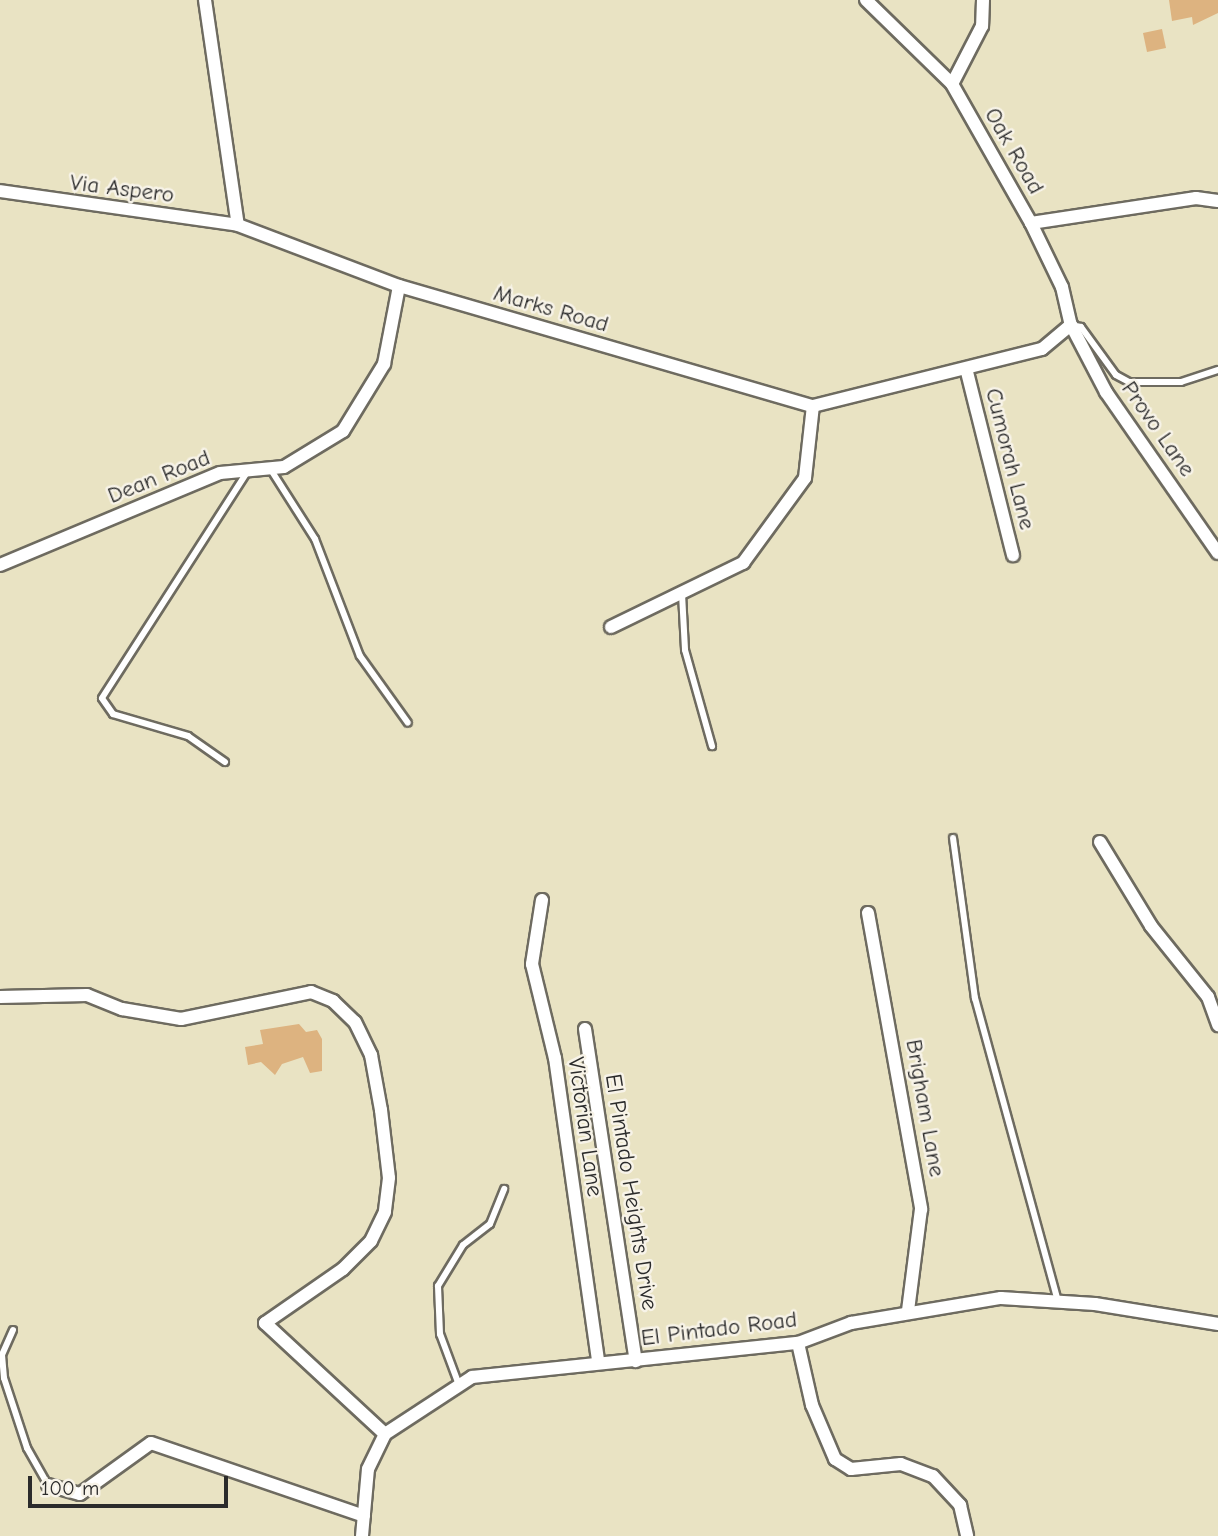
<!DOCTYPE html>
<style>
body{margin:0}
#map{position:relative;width:1218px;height:1536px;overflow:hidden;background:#e9e3c3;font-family:"Comic Neue",sans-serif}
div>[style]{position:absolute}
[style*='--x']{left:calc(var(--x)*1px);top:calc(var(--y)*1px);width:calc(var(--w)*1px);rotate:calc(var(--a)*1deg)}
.building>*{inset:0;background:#ddb380}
.roads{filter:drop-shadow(2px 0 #6e6b60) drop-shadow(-2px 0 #6e6b60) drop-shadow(0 2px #6e6b60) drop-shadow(0 -2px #6e6b60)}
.service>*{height:6px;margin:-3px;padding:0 3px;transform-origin:3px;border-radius:3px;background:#fff}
.minor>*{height:12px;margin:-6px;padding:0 6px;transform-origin:6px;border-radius:6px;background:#fff}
span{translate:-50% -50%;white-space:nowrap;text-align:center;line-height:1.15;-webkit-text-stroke:5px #f7f3e8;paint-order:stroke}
.street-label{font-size:23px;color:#2b2b2b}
.scale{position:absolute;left:28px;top:1476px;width:200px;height:32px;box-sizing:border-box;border:4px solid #2b2b2b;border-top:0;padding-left:9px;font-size:21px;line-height:24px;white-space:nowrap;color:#2b2b2b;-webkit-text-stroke:5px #f7f3e8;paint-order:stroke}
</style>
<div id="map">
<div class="building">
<i style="clip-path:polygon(1169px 0,1218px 0,1218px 13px,1193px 25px,1192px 17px,1172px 21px)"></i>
<i style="clip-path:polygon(1162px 29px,1166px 48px,1147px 52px,1143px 33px)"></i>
<i style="clip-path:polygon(299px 1024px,306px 1032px,317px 1030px,322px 1039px,322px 1071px,310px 1073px,303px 1057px,282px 1064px,275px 1075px,261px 1062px,248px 1065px,245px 1047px,263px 1044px,260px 1030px)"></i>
</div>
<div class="roads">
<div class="service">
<i style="--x:1071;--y:325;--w:10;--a:11"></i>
<i style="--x:1081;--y:327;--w:59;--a:53.9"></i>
<i style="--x:1116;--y:375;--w:15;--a:28"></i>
<i style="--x:1129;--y:382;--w:52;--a:0"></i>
<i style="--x:1181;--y:382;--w:39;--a:-18"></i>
<i style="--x:271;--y:470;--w:82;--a:57.5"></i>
<i style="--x:315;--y:539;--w:125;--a:69"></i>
<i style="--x:360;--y:656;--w:82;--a:54.4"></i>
<i style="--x:682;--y:594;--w:56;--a:86.9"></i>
<i style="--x:685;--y:650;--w:100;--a:74.3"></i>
<i style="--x:225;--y:762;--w:45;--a:-144.9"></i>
<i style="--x:188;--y:736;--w:78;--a:-163.7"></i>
<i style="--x:113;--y:714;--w:19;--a:-125"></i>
<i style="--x:102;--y:698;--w:270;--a:-57.3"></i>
<i style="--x:953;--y:838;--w:162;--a:82.2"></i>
<i style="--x:975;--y:998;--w:315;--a:74.7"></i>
<i style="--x:13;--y:1330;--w:27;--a:114"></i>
<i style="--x:2;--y:1355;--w:23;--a:85"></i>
<i style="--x:4;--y:1378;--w:74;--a:71.8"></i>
<i style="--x:27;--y:1448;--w:43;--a:60.4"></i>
<i style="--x:459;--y:1385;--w:54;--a:-110.4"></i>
<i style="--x:440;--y:1334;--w:48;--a:-92.4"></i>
<i style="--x:438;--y:1286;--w:48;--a:-58.6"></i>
<i style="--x:463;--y:1245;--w:34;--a:-38"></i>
<i style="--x:490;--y:1224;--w:38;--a:-68"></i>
</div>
<div class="minor">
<i style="--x:205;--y:0;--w:227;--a:81.7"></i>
<i style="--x:238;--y:225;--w:172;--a:20.8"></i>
<i style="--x:399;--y:286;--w:431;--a:16.2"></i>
<i style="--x:813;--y:406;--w:236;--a:-14"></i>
<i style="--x:1042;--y:349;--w:38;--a:-40"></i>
<i style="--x:866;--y:0;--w:120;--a:44.3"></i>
<i style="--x:983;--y:0;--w:26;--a:92"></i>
<i style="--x:982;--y:26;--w:65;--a:117.3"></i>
<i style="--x:952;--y:84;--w:160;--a:60.4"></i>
<i style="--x:1031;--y:223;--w:71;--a:64.2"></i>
<i style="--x:1062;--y:287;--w:39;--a:77"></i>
<i style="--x:1071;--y:325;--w:76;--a:62.4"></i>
<i style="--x:1106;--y:392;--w:196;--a:55.2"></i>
<i style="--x:0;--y:191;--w:240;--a:8.1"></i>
<i style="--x:1031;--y:223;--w:167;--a:-8.6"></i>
<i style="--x:1196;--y:198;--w:22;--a:8"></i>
<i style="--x:967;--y:372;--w:189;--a:75.9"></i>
<i style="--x:0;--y:565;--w:238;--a:-22.7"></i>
<i style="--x:220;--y:473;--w:64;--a:-5.4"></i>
<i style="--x:284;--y:467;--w:69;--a:-31.4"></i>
<i style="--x:343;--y:431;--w:79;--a:-58.5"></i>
<i style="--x:384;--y:364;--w:79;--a:-79.1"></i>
<i style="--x:611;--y:627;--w:147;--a:-25.9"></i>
<i style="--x:743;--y:563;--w:105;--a:-53.9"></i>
<i style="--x:805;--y:478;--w:72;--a:-83.7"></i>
<i style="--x:1100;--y:842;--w:98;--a:58.7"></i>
<i style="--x:1151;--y:926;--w:91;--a:51.2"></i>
<i style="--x:1208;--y:997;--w:30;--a:70"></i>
<i style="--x:542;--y:900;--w:65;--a:98.9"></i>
<i style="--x:532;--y:964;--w:97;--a:76.3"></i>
<i style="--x:555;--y:1058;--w:306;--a:81.9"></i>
<i style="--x:868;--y:913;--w:301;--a:79.8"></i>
<i style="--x:921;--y:1209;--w:103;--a:97.3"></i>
<i style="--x:0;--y:997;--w:87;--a:-1.3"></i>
<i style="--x:87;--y:995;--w:38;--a:22"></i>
<i style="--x:122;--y:1009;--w:60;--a:9.6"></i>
<i style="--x:181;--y:1019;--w:133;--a:-11.7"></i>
<i style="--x:311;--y:992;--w:24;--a:22"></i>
<i style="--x:333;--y:1001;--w:30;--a:44"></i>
<i style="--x:355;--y:1022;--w:37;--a:64"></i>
<i style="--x:371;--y:1055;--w:56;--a:79.7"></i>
<i style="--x:381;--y:1110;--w:68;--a:83.3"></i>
<i style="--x:389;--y:1178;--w:34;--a:97"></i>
<i style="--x:385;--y:1212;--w:32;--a:116"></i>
<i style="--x:371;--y:1241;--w:40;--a:135"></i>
<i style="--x:343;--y:1269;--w:95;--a:145.3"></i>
<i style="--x:265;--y:1323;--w:163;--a:42.8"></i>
<i style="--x:585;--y:1029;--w:336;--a:81.3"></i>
<i style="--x:798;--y:1343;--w:64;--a:77.3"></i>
<i style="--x:812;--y:1405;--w:59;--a:66.9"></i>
<i style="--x:835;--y:1459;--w:19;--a:32"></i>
<i style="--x:851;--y:1469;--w:50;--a:-5.7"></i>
<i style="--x:901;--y:1464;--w:34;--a:21"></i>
<i style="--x:933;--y:1476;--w:40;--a:47"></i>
<i style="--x:960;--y:1505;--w:32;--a:77"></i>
<i style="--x:48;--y:1485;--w:33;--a:16"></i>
<i style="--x:80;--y:1494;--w:87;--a:-35.7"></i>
<i style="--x:151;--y:1443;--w:225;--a:18.9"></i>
<i style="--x:362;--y:1536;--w:67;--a:-84.9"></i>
<i style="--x:368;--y:1469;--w:39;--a:-64"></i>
<i style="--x:385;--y:1434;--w:104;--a:-33.2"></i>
<i style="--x:472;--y:1377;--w:328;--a:-6"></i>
<i style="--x:798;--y:1343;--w:57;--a:-20.7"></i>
<i style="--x:851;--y:1323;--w:152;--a:-9.5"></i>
<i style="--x:1001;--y:1298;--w:94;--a:3.7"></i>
<i style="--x:1095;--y:1304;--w:125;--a:9.2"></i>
</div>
</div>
<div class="street-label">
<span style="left:1014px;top:151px;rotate:60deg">Oak Road</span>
<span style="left:122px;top:189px;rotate:7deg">Via Aspero</span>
<span style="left:551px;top:309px;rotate:16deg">Marks Road</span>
<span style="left:1158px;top:429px;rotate:55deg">Provo Lane</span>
<span style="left:1010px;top:459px;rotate:76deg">Cumorah Lane</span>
<span style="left:159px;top:477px;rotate:-22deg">Dean Road</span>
<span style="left:925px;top:1108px;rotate:80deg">Brigham Lane</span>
<span style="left:585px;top:1127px;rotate:82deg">Victorian Lane</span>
<span style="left:631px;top:1192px;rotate:81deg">El Pintado Heights Drive</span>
<span style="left:719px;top:1329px;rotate:-7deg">El Pintado Road</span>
</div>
<div class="scale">100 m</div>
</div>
